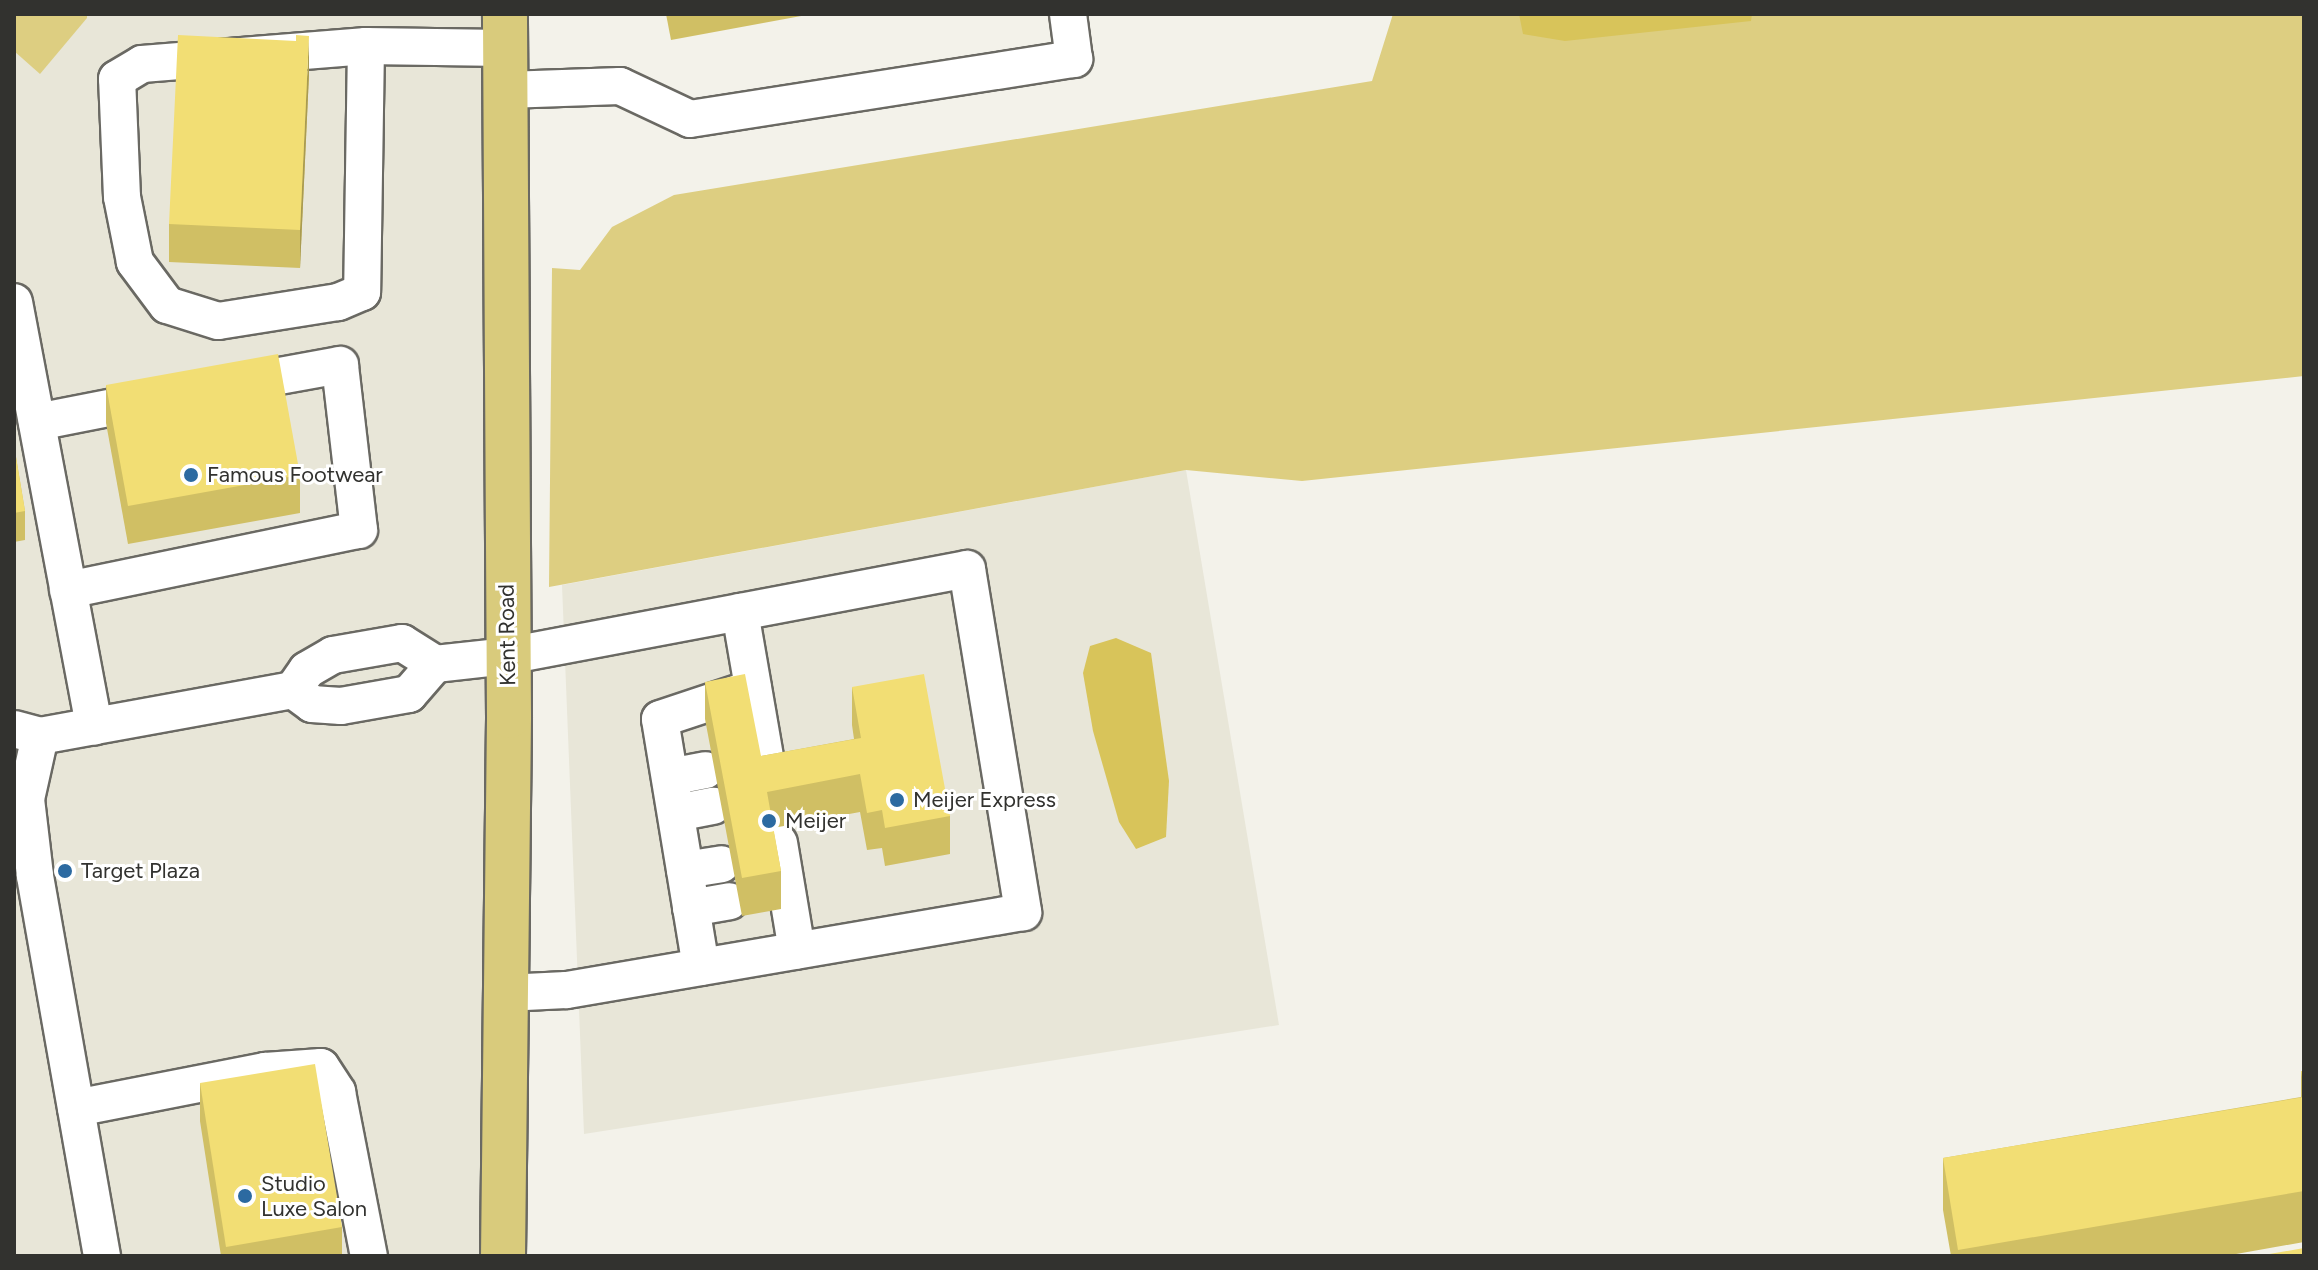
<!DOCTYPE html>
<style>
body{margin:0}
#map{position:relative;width:2318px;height:1270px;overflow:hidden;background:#f3f2ea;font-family:Figtree,sans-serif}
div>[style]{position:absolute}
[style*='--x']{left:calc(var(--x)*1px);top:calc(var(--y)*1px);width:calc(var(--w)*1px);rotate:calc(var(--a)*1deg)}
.built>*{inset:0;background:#e8e6d8}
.green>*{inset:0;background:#ddce81}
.water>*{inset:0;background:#d8c45a}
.roads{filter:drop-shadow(2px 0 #6a6963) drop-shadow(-2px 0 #6a6963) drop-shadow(0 2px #6a6963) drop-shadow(0 -2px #6a6963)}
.minor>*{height:36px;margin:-18px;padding:0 18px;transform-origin:18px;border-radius:18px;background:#fff}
.major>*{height:44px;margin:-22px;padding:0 22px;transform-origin:22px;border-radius:22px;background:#d9cb7c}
.wall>*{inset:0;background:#d0bf64}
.shaded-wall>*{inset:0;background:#a99b51}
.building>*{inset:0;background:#f2de74}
.dots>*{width:22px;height:22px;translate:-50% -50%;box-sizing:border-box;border:4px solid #fff;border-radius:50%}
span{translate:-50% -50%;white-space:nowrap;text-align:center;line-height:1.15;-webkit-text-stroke:6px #fff;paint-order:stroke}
.poi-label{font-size:22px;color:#32322f}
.left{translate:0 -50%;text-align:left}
.street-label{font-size:22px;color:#32322f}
.frame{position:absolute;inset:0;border:16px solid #32322f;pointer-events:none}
</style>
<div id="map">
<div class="built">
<i style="clip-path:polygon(14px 14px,492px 14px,486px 1256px,14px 1256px)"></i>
<i style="clip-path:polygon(1186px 470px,1279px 1025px,584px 1134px,562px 585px)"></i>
</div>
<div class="green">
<i style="clip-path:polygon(14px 14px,87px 14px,87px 18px,40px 74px,14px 51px)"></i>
<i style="clip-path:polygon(1393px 14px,2304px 14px,2304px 376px,1302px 481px,1186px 470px,549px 587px,552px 268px,580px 270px,612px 227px,674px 195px,1372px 81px)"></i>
</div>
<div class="water">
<i style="clip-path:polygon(1519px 14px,1752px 14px,1751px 21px,1565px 41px,1523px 34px)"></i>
<i style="clip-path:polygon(1116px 638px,1151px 653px,1169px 781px,1166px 837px,1136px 849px,1119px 822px,1093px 731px,1083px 673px,1090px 646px)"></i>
</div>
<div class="roads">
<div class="minor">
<i style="--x:366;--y:46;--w:246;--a:90.9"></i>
<i style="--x:362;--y:292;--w:26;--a:157"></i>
<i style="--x:338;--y:302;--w:121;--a:171"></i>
<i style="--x:218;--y:321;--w:53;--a:-162.6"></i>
<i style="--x:167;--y:305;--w:54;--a:-126.7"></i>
<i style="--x:135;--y:262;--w:66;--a:-101.3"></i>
<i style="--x:122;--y:197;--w:118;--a:-92.4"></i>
<i style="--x:117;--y:79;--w:29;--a:-31"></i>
<i style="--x:142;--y:64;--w:225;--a:-4.6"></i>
<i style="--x:366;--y:46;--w:139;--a:0.8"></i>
<i style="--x:506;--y:90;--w:114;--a:-2"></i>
<i style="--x:620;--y:86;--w:77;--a:25.2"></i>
<i style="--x:690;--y:119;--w:389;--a:-8.9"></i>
<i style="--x:1074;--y:59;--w:45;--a:-97.6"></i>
<i style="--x:14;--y:302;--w:432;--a:79.3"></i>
<i style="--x:37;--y:422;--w:119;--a:-11.1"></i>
<i style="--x:68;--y:590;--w:297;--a:-11.7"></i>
<i style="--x:359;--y:530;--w:166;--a:-96.6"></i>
<i style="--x:340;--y:365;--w:107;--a:169.7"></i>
<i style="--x:740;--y:612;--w:195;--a:80.2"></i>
<i style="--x:293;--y:690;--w:24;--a:-55"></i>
<i style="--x:307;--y:670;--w:30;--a:-30"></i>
<i style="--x:333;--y:655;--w:70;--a:-9.9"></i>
<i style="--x:402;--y:643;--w:39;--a:32"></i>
<i style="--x:435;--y:664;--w:72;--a:-6.3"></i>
<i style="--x:507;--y:656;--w:468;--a:-10.7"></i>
<i style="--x:967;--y:569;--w:348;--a:80.7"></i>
<i style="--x:1023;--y:912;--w:464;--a:170.3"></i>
<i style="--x:566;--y:990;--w:61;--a:177.2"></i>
<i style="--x:14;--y:729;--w:27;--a:15"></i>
<i style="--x:40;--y:736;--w:257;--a:-10.3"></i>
<i style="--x:293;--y:690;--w:24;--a:36"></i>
<i style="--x:312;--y:704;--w:29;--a:4"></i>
<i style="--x:341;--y:706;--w:69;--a:-10"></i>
<i style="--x:409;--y:694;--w:40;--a:-49"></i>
<i style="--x:40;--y:736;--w:65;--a:102.5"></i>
<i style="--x:26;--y:799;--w:78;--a:83.3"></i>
<i style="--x:35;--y:876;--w:386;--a:80"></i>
<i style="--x:670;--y:777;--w:36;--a:-11"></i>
<i style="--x:676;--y:813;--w:38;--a:-11"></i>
<i style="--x:779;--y:843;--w:109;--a:80.5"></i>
<i style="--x:685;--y:870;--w:37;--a:-9"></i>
<i style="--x:691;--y:908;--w:39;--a:-10"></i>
<i style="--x:701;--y:967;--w:251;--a:-99.4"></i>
<i style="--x:660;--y:719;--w:98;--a:-18.4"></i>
<i style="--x:76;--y:1108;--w:193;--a:-11.1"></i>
<i style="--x:265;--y:1071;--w:56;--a:-4.1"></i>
<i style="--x:321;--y:1067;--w:30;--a:57"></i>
<i style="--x:337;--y:1092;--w:167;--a:79"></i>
</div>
<div class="major">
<i style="--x:503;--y:1256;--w:540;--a:-89.36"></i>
<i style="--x:509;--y:716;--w:702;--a:-90.33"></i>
</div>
</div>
<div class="wall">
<i style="clip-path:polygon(666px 14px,812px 14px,671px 40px)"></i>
<i style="clip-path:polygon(309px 74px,300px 268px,169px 262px,169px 224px)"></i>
<i style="clip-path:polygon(106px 385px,300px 475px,300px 513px,128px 544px,106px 423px)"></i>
<i style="clip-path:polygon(14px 445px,25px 511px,25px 540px,14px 542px)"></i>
<i style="clip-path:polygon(705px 682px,761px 756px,854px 739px,852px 725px,852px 687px,950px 816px,950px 854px,885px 866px,882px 848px,867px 850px,860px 812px,773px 828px,781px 871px,781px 909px,742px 916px,705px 719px)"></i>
<i style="clip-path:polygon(2301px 1071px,2304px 1071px,2304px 1242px,2225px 1256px,1951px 1256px,1943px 1210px,1943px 1158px,2301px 1097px)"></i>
<i style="clip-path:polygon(200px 1083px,342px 1227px,342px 1256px,221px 1256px,200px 1121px)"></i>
</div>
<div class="shaded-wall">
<i style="clip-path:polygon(309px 36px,309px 74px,300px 268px,300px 230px)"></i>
</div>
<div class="building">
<i style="clip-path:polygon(178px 35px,296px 41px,296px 35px,309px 36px,300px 230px,169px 224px)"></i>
<i style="clip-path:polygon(278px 354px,300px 475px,128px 506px,106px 385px)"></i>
<i style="clip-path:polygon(14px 445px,25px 511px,14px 513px)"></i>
<i style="clip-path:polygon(745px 674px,761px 756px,861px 738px,852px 687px,924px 674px,950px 816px,885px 828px,882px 810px,867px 813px,860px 774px,767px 792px,781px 871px,742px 878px,705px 682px)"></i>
<i style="clip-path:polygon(315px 1064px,342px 1227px,226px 1247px,200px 1083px)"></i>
<i style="clip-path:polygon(2301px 1071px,2304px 1071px,2304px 1089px)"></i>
<i style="clip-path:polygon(2304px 1097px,2304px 1191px,1958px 1250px,1943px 1158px)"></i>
<i style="clip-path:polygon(2304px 1248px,2304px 1256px,2258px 1256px)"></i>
</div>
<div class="dots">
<i style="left:191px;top:475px;background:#2c6aa1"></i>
<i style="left:897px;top:800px;background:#2c6aa1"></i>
<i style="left:769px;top:821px;background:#2c6aa1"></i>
<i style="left:65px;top:871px;background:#2c6aa1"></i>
<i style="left:245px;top:1196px;background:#2c6aa1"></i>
</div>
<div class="poi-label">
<span class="left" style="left:207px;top:475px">Famous Footwear</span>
<span class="left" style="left:913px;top:800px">Meijer Express</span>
<span class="left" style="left:785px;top:821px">Meijer</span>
<span class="left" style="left:81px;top:871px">Target Plaza</span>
<span class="left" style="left:261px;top:1196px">Studio<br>Luxe Salon</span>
</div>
<div class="street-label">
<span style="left:507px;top:635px;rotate:-91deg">Kent Road</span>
</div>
<div class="frame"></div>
</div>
